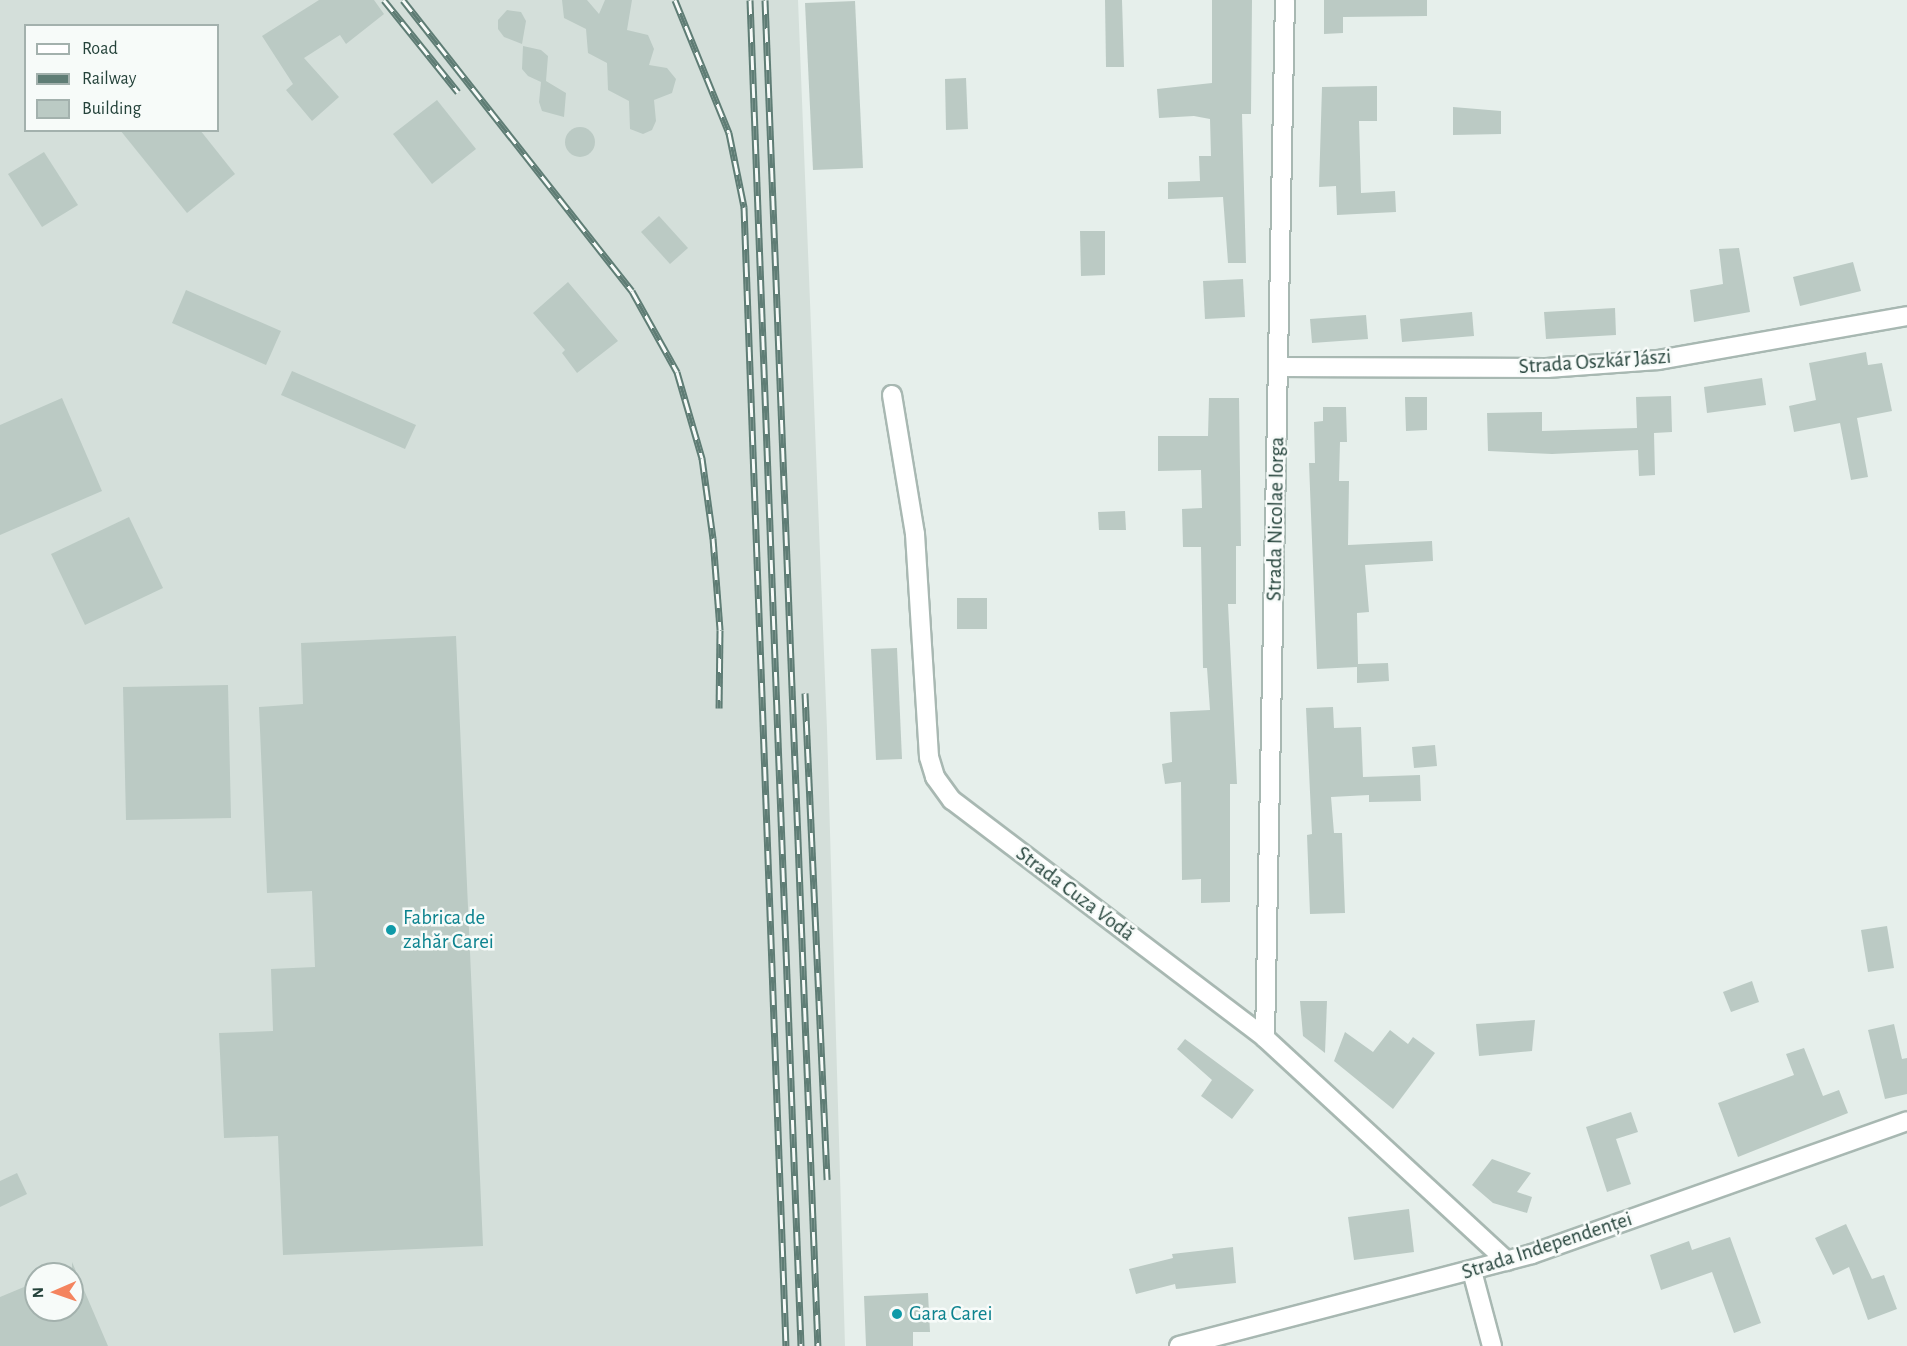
<!DOCTYPE html>
<meta charset="utf-8">
<style>
body{margin:0}
#map{position:relative;width:1907px;height:1346px;overflow:hidden;background:#e6efeb;font-family:"Alegreya Sans",sans-serif}
div>[style]{position:absolute}
[style*='--x']{left:calc(var(--x)*1px);top:calc(var(--y)*1px);width:calc(var(--w)*1px);rotate:calc(var(--a)*1deg)}
.built>*{inset:0;background:#d4dfda}
.building>*{inset:0;background:#bbcac4}
.round{border-radius:50%}
.roads{filter:drop-shadow(2px 0 #a8b8b2) drop-shadow(-2px 0 #a8b8b2) drop-shadow(0 2px #a8b8b2) drop-shadow(0 -2px #a8b8b2)}
.minor>*{height:18px;margin:-9px;padding:0 9px;transform-origin:9px;border-radius:9px;background:#fff}
.tertiary>*{height:18px;margin:-9px;padding:0 9px;transform-origin:9px;border-radius:9px;background:#fff}
.rail>*{height:7px;margin-top:-3.5px;transform-origin:0;background:repeating-linear-gradient(90deg,#f7fbf9 0 14px,#5f7d75 0 28px);box-sizing:border-box;border-block:2px solid #5f7d75}
.dots>*{width:16px;height:16px;translate:-50% -50%;box-sizing:border-box;border:3px solid #f7fbf9;border-radius:50%}
span{translate:-50% -50%;white-space:nowrap;text-align:center;line-height:1.15;-webkit-text-stroke:5px #f7fbf9;paint-order:stroke}
.street-label{font-size:21px;color:#24423a}
.culture-label{font-size:21px;color:#0d838f}
.left{translate:0 -50%;text-align:left}
.legend{position:absolute;left:24px;top:24px;width:195px;height:108px;box-sizing:border-box;background:#f7fbf9;border:2px solid #a3b1ad;margin:0;padding:8px 10px;list-style:none;font-size:18px;color:#24423a}
.legend li{display:flex;align-items:center;gap:12px;height:30px}
.legend b{width:30px;border:2px solid #a3b1ad}
.north{position:absolute;left:24px;top:1262px;width:60px;height:60px;box-sizing:border-box;background:#f7fbf9;border:2px solid #a3b1ad;border-radius:50%;rotate:268deg;font-size:16px;font-weight:700;line-height:24px;text-align:center;color:#24423a}
.north::after{content:'';display:block;margin:auto;width:21px;height:27px;background:#f4845f;clip-path:polygon(50% 0,100% 100%,50% 72%,0 100%)}
</style>
<div id="map">
<div class="built">
<i style="clip-path:polygon(evenodd,0 0,798px 0,827px 729px,845px 1346px,0 1346px,0 0,26px 26px,218px 26px,218px 130px,26px 130px,26px 26px,0 0,36px 1274px,72px 1274px,72px 1310px,36px 1310px,36px 1274px)"></i>
</div>
<div class="building">
<i style="clip-path:polygon(319px 0,374px 0,384px 14px,346px 44px,340px 35px,304px 58px,339px 97px,312px 121px,286px 90px,293px 84px,262px 36px)"></i>
<i style="clip-path:polygon(562px 0,587px 0,599px 14px,605px 0,632px 0,627px 30px,648px 35px,654px 49px,649px 65px,667px 68px,676px 79px,672px 93px,654px 100px,656px 121px,652px 130px,643px 134px,630px 129px,629px 101px,608px 90px,607px 63px,588px 53px,586px 29px,564px 18px)"></i>
<i style="clip-path:polygon(1105px 0,1122px 0,1124px 67px,1106px 67px)"></i>
<i style="clip-path:polygon(1212px 0,1252px 0,1251px 114px,1242px 114px,1246px 263px,1228px 263px,1223px 197px,1168px 199px,1168px 182px,1200px 181px,1199px 156px,1211px 156px,1210px 119px,1194px 116px,1159px 118px,1157px 89px,1212px 83px)"></i>
<i style="clip-path:polygon(1324px 0,1427px 0,1427px 16px,1343px 17px,1343px 33px,1324px 34px)"></i>
<i style="clip-path:polygon(855px 1px,863px 168px,813px 170px,805px 3px)"></i>
<i style="clip-path:polygon(507px 10px,521px 12px,526px 21px,522px 44px,504px 37px,498px 29px,498px 20px)"></i>
<i style="clip-path:polygon(523px 46px,541px 50px,548px 56px,546px 81px,566px 93px,564px 117px,542px 111px,539px 102px,541px 82px,528px 76px,522px 69px)"></i>
<i style="clip-path:polygon(966px 78px,968px 129px,946px 130px,945px 79px)"></i>
<i style="clip-path:polygon(1377px 86px,1377px 121px,1359px 121px,1361px 193px,1395px 191px,1396px 212px,1337px 215px,1336px 186px,1319px 187px,1322px 87px)"></i>
<i style="clip-path:polygon(437px 100px,476px 149px,432px 184px,393px 134px)"></i>
<i style="clip-path:polygon(1453px 107px,1501px 111px,1501px 134px,1453px 135px)"></i>
<i class="round" style="left:565px;top:127px;width:30px;height:30px"></i>
<i style="clip-path:polygon(120px 130px,200px 130px,235px 174px,187px 213px)"></i>
<i style="clip-path:polygon(44px 152px,78px 205px,42px 227px,8px 174px)"></i>
<i style="clip-path:polygon(659px 216px,688px 248px,670px 264px,641px 232px)"></i>
<i style="clip-path:polygon(1080px 231px,1105px 231px,1105px 275px,1081px 276px)"></i>
<i style="clip-path:polygon(1739px 248px,1750px 312px,1694px 322px,1690px 290px,1723px 284px,1719px 249px)"></i>
<i style="clip-path:polygon(1853px 262px,1861px 291px,1800px 306px,1793px 277px)"></i>
<i style="clip-path:polygon(1243px 279px,1245px 317px,1205px 319px,1203px 281px)"></i>
<i style="clip-path:polygon(568px 282px,618px 341px,577px 373px,562px 353px,565px 350px,533px 313px)"></i>
<i style="clip-path:polygon(186px 290px,281px 331px,266px 365px,172px 323px)"></i>
<i style="clip-path:polygon(1615px 308px,1616px 335px,1546px 339px,1544px 312px)"></i>
<i style="clip-path:polygon(1472px 312px,1474px 336px,1402px 342px,1400px 319px)"></i>
<i style="clip-path:polygon(1366px 315px,1368px 339px,1312px 343px,1310px 319px)"></i>
<i style="clip-path:polygon(1866px 352px,1868px 365px,1882px 363px,1892px 411px,1857px 418px,1868px 477px,1851px 480px,1840px 423px,1794px 432px,1789px 406px,1816px 400px,1809px 363px)"></i>
<i style="clip-path:polygon(292px 371px,416px 425px,405px 449px,281px 395px)"></i>
<i style="clip-path:polygon(1762px 378px,1766px 405px,1707px 413px,1704px 387px)"></i>
<i style="clip-path:polygon(1671px 396px,1672px 432px,1654px 433px,1655px 475px,1639px 476px,1638px 450px,1552px 454px,1488px 451px,1487px 413px,1542px 412px,1542px 431px,1637px 428px,1636px 397px)"></i>
<i style="clip-path:polygon(1405px 397px,1427px 397px,1427px 430px,1406px 431px)"></i>
<i style="clip-path:polygon(62px 398px,102px 491px,0 535px,0 425px)"></i>
<i style="clip-path:polygon(1209px 398px,1239px 398px,1241px 546px,1236px 546px,1236px 604px,1228px 604px,1237px 784px,1230px 784px,1230px 902px,1201px 903px,1201px 879px,1182px 880px,1181px 782px,1165px 784px,1162px 764px,1172px 762px,1170px 712px,1210px 710px,1207px 668px,1203px 668px,1201px 547px,1183px 547px,1182px 509px,1202px 508px,1201px 470px,1158px 471px,1158px 436px,1208px 436px)"></i>
<i style="clip-path:polygon(1323px 407px,1346px 407px,1347px 442px,1340px 442px,1339px 481px,1349px 481px,1348px 545px,1432px 541px,1433px 561px,1365px 565px,1369px 612px,1357px 613px,1358px 664px,1388px 663px,1389px 681px,1357px 683px,1357px 667px,1317px 669px,1309px 463px,1315px 463px,1314px 422px,1323px 421px)"></i>
<i style="clip-path:polygon(1125px 511px,1126px 530px,1099px 530px,1098px 512px)"></i>
<i style="clip-path:polygon(129px 517px,163px 588px,85px 625px,51px 554px)"></i>
<i style="clip-path:polygon(957px 598px,987px 598px,987px 629px,957px 629px)"></i>
<i style="clip-path:polygon(456px 636px,483px 1246px,283px 1255px,278px 1136px,224px 1138px,219px 1033px,273px 1031px,271px 969px,315px 967px,312px 891px,267px 893px,259px 707px,303px 704px,301px 643px)"></i>
<i style="clip-path:polygon(897px 648px,902px 759px,876px 760px,871px 649px)"></i>
<i style="clip-path:polygon(228px 685px,231px 818px,126px 820px,123px 687px)"></i>
<i style="clip-path:polygon(1333px 707px,1334px 728px,1361px 727px,1363px 777px,1420px 775px,1421px 801px,1369px 802px,1369px 795px,1331px 797px,1334px 833px,1342px 833px,1345px 913px,1310px 914px,1307px 835px,1312px 834px,1306px 708px)"></i>
<i style="clip-path:polygon(1435px 745px,1437px 766px,1414px 768px,1412px 747px)"></i>
<i style="clip-path:polygon(1887px 926px,1894px 968px,1868px 972px,1861px 930px)"></i>
<i style="clip-path:polygon(1752px 981px,1759px 1002px,1731px 1012px,1723px 992px)"></i>
<i style="clip-path:polygon(1300px 1001px,1327px 1001px,1325px 1053px,1303px 1036px)"></i>
<i style="clip-path:polygon(1535px 1020px,1532px 1051px,1479px 1056px,1476px 1024px)"></i>
<i style="clip-path:polygon(1894px 1024px,1902px 1059px,1907px 1058px,1907px 1094px,1885px 1099px,1868px 1030px)"></i>
<i style="clip-path:polygon(1390px 1030px,1408px 1044px,1413px 1037px,1435px 1053px,1393px 1109px,1334px 1061px,1345px 1032px,1373px 1052px)"></i>
<i style="clip-path:polygon(1185px 1039px,1254px 1090px,1232px 1119px,1201px 1096px,1212px 1080px,1177px 1049px)"></i>
<i style="clip-path:polygon(1804px 1048px,1823px 1096px,1839px 1090px,1848px 1113px,1738px 1157px,1718px 1103px,1794px 1075px,1786px 1054px)"></i>
<i style="clip-path:polygon(1631px 1112px,1638px 1132px,1616px 1139px,1631px 1184px,1607px 1192px,1586px 1127px)"></i>
<i style="clip-path:polygon(1492px 1159px,1531px 1173px,1517px 1192px,1532px 1197px,1527px 1213px,1493px 1203px,1472px 1185px)"></i>
<i style="clip-path:polygon(17px 1173px,27px 1194px,0 1207px,0 1181px)"></i>
<i style="clip-path:polygon(1409px 1209px,1414px 1252px,1354px 1260px,1348px 1217px)"></i>
<i style="clip-path:polygon(1846px 1224px,1872px 1279px,1884px 1275px,1897px 1309px,1868px 1320px,1849px 1267px,1833px 1275px,1815px 1238px)"></i>
<i style="clip-path:polygon(1730px 1237px,1761px 1323px,1734px 1333px,1712px 1272px,1661px 1290px,1650px 1255px,1689px 1241px,1692px 1250px)"></i>
<i style="clip-path:polygon(1233px 1247px,1236px 1283px,1176px 1289px,1175px 1284px,1136px 1294px,1129px 1269px,1173px 1258px,1172px 1254px)"></i>
<i style="clip-path:polygon(72px 1262px,108px 1346px,0 1346px,0 1297px,36px 1282px,36px 1310px,72px 1310px)"></i>
<i style="clip-path:polygon(928px 1293px,930px 1332px,913px 1332px,913px 1346px,866px 1346px,864px 1296px)"></i>
</div>
<div class="roads">
<div class="minor">
<i style="--x:1279;--y:367;--w:268;--a:0.2"></i>
<i style="--x:1547;--y:368;--w:111;--a:-4.1"></i>
<i style="--x:1658;--y:360;--w:253;--a:-10"></i>
<i style="--x:892;--y:395;--w:141;--a:80.6"></i>
<i style="--x:915;--y:534;--w:223;--a:86.4"></i>
<i style="--x:929;--y:757;--w:21;--a:73"></i>
<i style="--x:935;--y:777;--w:29;--a:54"></i>
<i style="--x:952;--y:800;--w:393;--a:37.2"></i>
<i style="--x:1265;--y:1038;--w:329;--a:42.7"></i>
<i style="--x:1265;--y:1038;--w:1038;--a:-88.9"></i>
<i style="--x:1472;--y:1271;--w:78;--a:75.1"></i>
</div>
<div class="tertiary">
<i style="--x:1179;--y:1346;--w:365;--a:-14.6"></i>
<i style="--x:1532;--y:1254;--w:398;--a:-19.5"></i>
</div>
</div>
<div class="rail">
<i style="--x:384;--y:0;--w:118;--a:51.2"></i>
<i style="--x:403;--y:0;--w:370;--a:51.8"></i>
<i style="--x:632;--y:291;--w:93;--a:60.9"></i>
<i style="--x:677;--y:372;--w:90;--a:73.8"></i>
<i style="--x:702;--y:458;--w:81;--a:82.2"></i>
<i style="--x:713;--y:538;--w:92;--a:85.6"></i>
<i style="--x:720;--y:630;--w:78;--a:90.7"></i>
<i style="--x:675;--y:0;--w:144;--a:67.9"></i>
<i style="--x:729;--y:133;--w:76;--a:78.5"></i>
<i style="--x:744;--y:207;--w:1140;--a:87.89"></i>
<i style="--x:750;--y:0;--w:1347;--a:87.83"></i>
<i style="--x:765;--y:0;--w:1347;--a:87.75"></i>
<i style="--x:805;--y:693;--w:487;--a:87.4"></i>
</div>
<div class="dots">
<i style="left:391px;top:930px;background:#0f9aa8"></i>
<i style="left:897px;top:1314px;background:#0f9aa8"></i>
</div>
<div class="street-label">
<span style="left:1595px;top:362px;rotate:-4deg">Strada Oszkár Jászi</span>
<span style="left:1276px;top:519px;rotate:-89deg">Strada Nicolae Iorga</span>
<span style="left:1075px;top:894px;rotate:37deg">Strada Cuza Vodă</span>
<span style="left:1547px;top:1246px;rotate:-18deg">Strada Independenței</span>
</div>
<div class="culture-label">
<span class="left" style="left:403px;top:930px">Fabrica de<br>zahăr Carei</span>
<span class="left" style="left:909px;top:1314px">Gara Carei</span>
</div>
<ul class="legend">
<li><b style="height:8px;background:#fff"></b>Road</li>
<li><b style="height:8px;background:#5f7d75"></b>Railway</li>
<li><b style="height:16px;background:#bbcac4"></b>Building</li>
</ul>
<div class="north">N</div>
</div>
